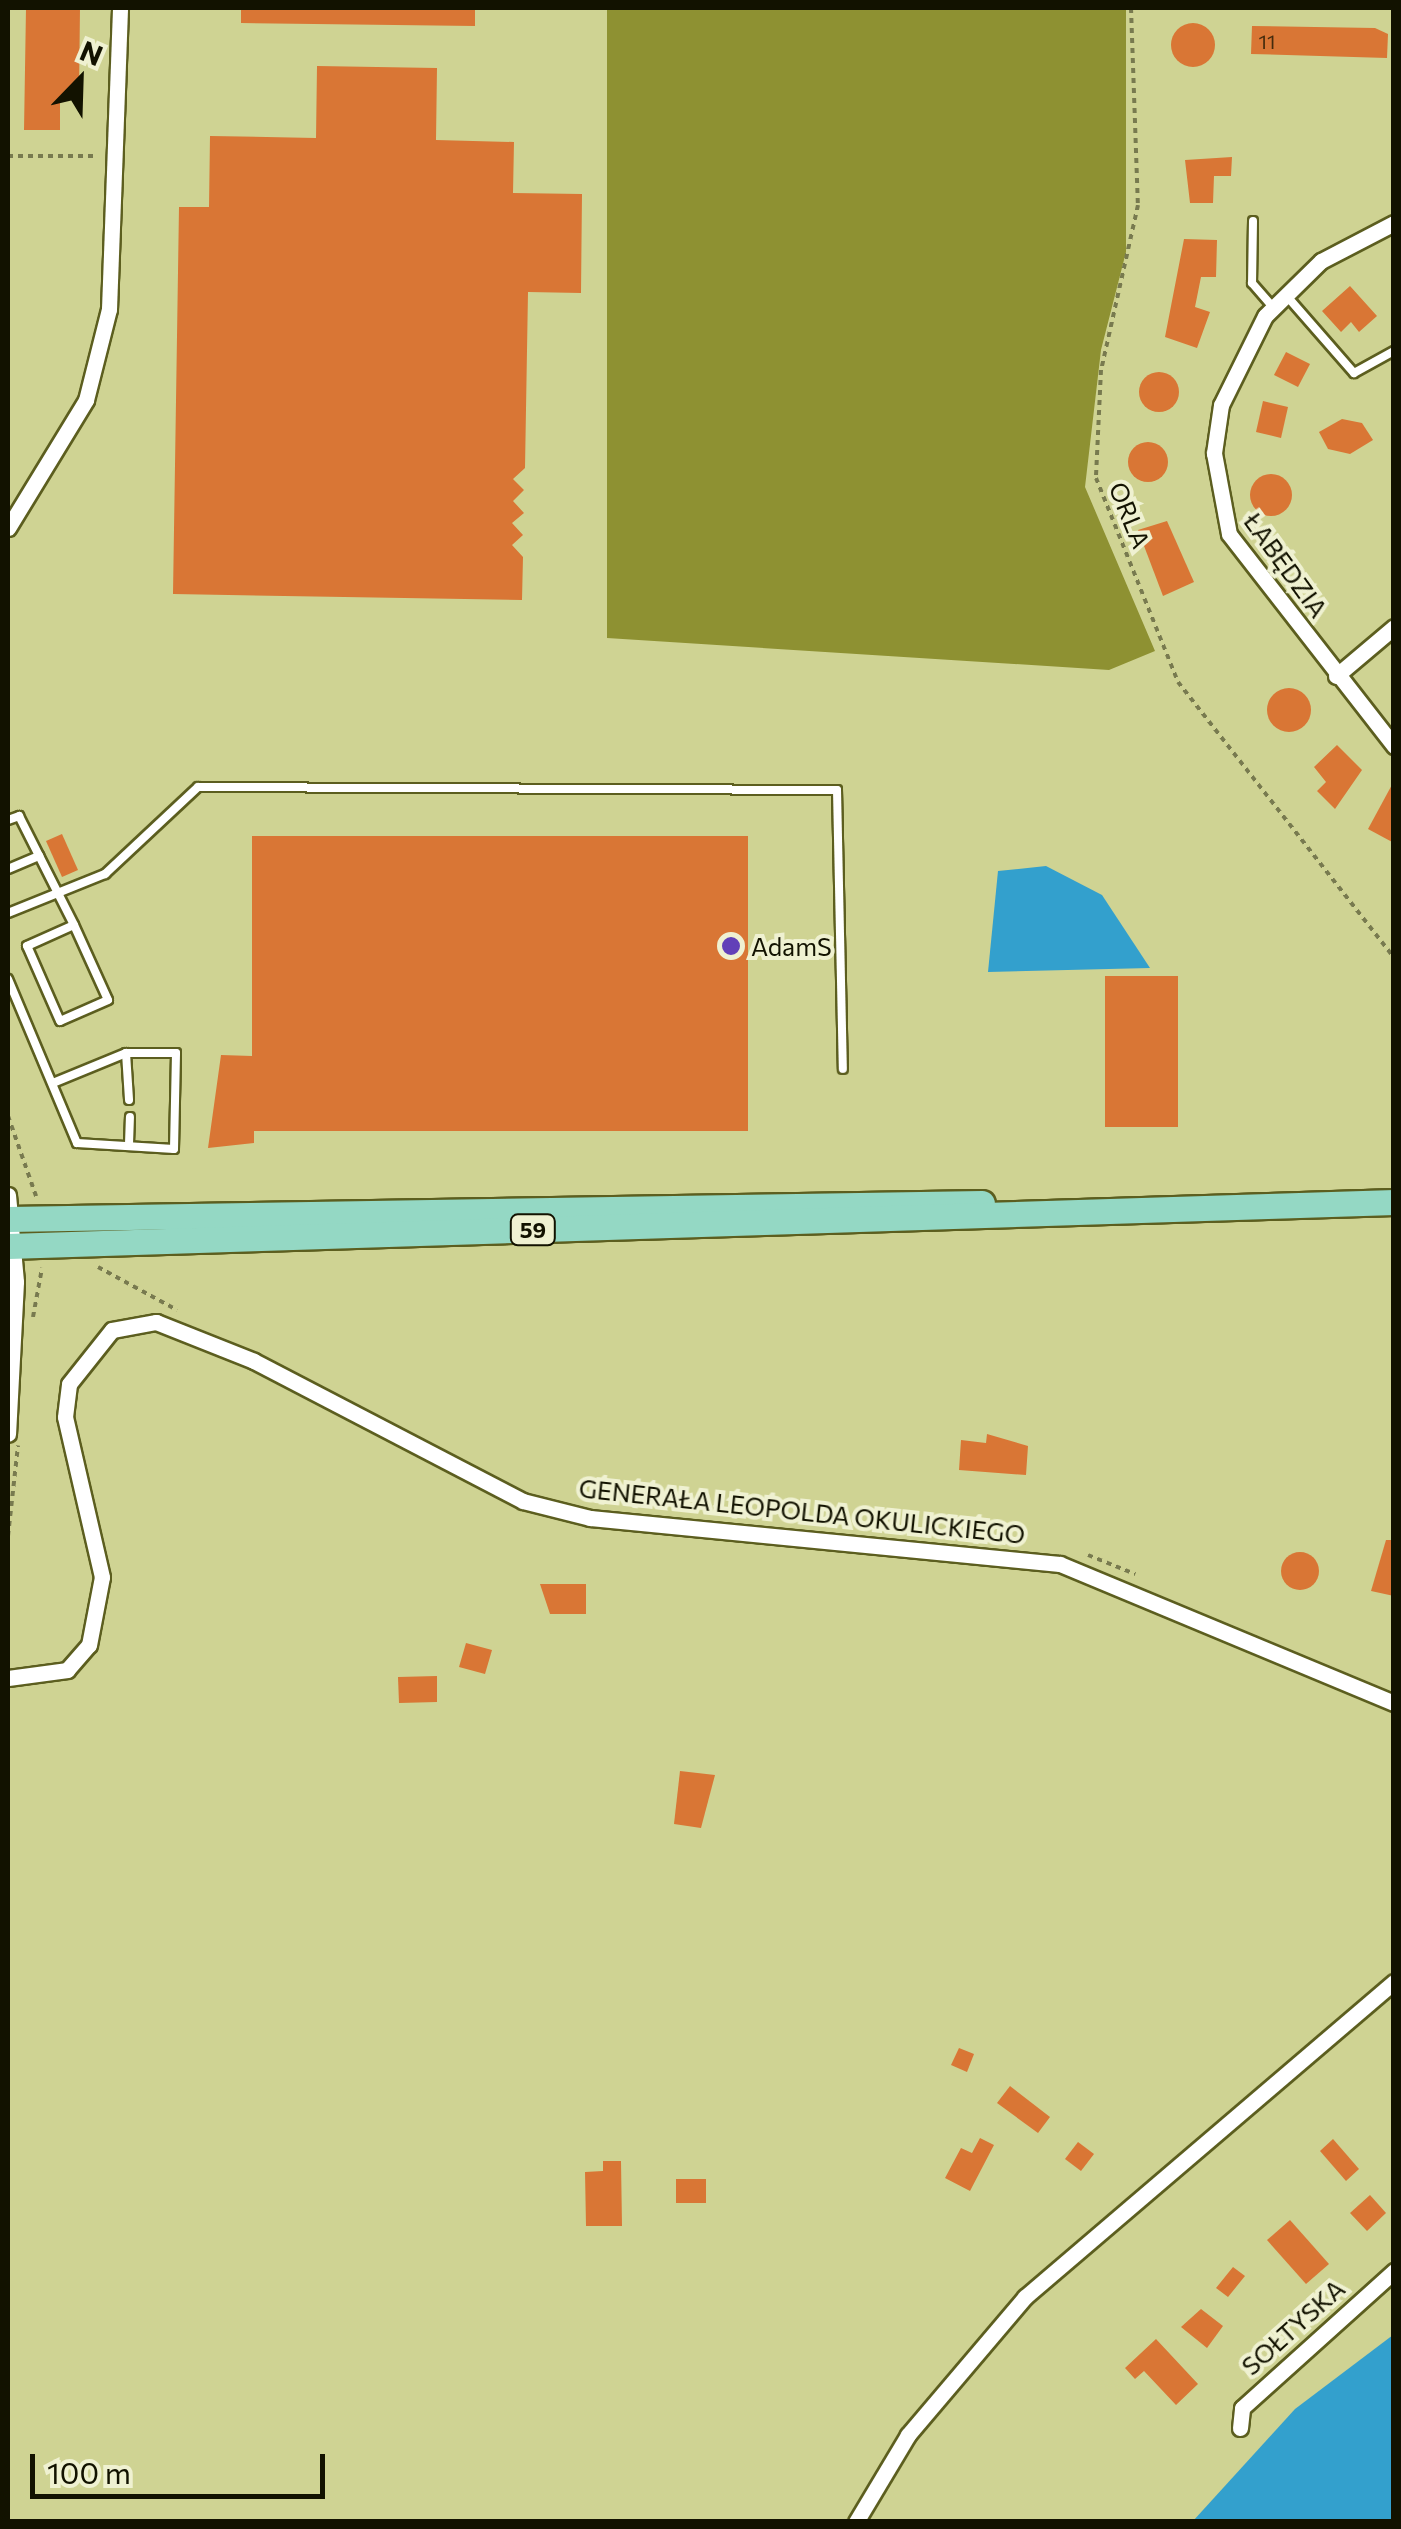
<!DOCTYPE html>
<meta charset="utf-8">
<style>
body{margin:0}
#map{position:relative;width:1401px;height:2529px;overflow:hidden;background:#cfd393;font-family:Commissioner,sans-serif}
div>[style]{position:absolute}
[style*='--x']{left:calc(var(--x)*1px);top:calc(var(--y)*1px);width:calc(var(--w)*1px);rotate:calc(var(--a)*1deg)}
.forest>*{inset:0;background:#8e9132}
.water>*{inset:0;background:#33a0cd}
.building>*{inset:0;background:#d97635}
.round{border-radius:50%}
.path>*{height:4px;margin-top:-2px;transform-origin:0;background:repeating-linear-gradient(90deg,#787a4f 0 5px,transparent 0 10px)}
.roads{filter:drop-shadow(2px 0 #5c5e1f) drop-shadow(-2px 0 #5c5e1f) drop-shadow(0 2px #5c5e1f) drop-shadow(0 -2px #5c5e1f)}
.service>*{height:8px;margin:-4px;padding:0 4px;transform-origin:4px;border-radius:4px;background:#fff}
.minor>*{height:15px;margin:-7.5px;padding:0 7.5px;transform-origin:7.5px;border-radius:7.5px;background:#fff}
.primary>*{height:25px;margin:-12.5px;padding:0 12.5px;transform-origin:12.5px;border-radius:12.5px;background:#94d8c4}
.dots>*{width:28px;height:28px;translate:-50% -50%;box-sizing:border-box;border:5px solid #eff1d1;border-radius:50%}
span{translate:-50% -50%;white-space:nowrap;text-align:center;line-height:1.15;-webkit-text-stroke:8px #eff1d1;paint-order:stroke}
.number-label{font-size:20px;color:#442b0d}
.number-label span{-webkit-text-stroke-width:0}
.shield-label span{padding:2px 8px;background:#eff1d1;border:2px solid;border-radius:8px;-webkit-text-stroke-width:0}
.shield-label{font-size:22px;color:#121200;font-weight:700}
.street-label{font-size:25px;color:#121200}
.poi-label{font-size:25px;color:#121200}
.left{translate:0 -50%;text-align:left}
.frame{position:absolute;inset:0;border:10px solid #121200;pointer-events:none}
.north{position:absolute;left:30px;top:30px;width:100px;height:100px;-webkit-text-stroke:8px #eff1d1;paint-order:stroke;rotate:23deg;font-size:28px;font-weight:700;line-height:40px;text-align:center;color:#121200}
.north::after{content:'';display:block;margin:auto;width:35px;height:45px;background:#121200;clip-path:polygon(50% 0,100% 100%,50% 72%,0 100%)}
.scale{position:absolute;left:30px;top:2454px;width:295px;height:45px;box-sizing:border-box;border:5px solid #121200;border-top:0;padding-left:12px;font-size:30px;line-height:35px;white-space:nowrap;color:#121200;-webkit-text-stroke:8px #eff1d1;paint-order:stroke}
</style>
<div id="map">
<div class="forest">
<i style="clip-path:polygon(607px 8px,1126px 8px,1126px 252px,1101px 350px,1085px 487px,1155px 651px,1109px 670px,607px 638px)"></i>
</div>
<div class="water">
<i style="clip-path:polygon(1046px 866px,1102px 895px,1150px 968px,988px 972px,998px 871px)"></i>
<i style="clip-path:polygon(1393px 2335px,1393px 2521px,1193px 2521px,1295px 2409px)"></i>
</div>
<div class="building">
<i style="clip-path:polygon(26px 8px,80px 8px,79px 96px,60px 95px,60px 130px,24px 130px)"></i>
<i style="clip-path:polygon(241px 8px,475px 8px,475px 26px,241px 23px)"></i>
<i class="round" style="left:1171px;top:23px;width:44px;height:44px"></i>
<i style="clip-path:polygon(1252px 26px,1375px 28px,1388px 34px,1387px 58px,1251px 54px)"></i>
<i style="clip-path:polygon(317px 66px,437px 68px,436px 140px,514px 142px,513px 193px,582px 194px,581px 293px,528px 292px,525px 468px,513px 479px,524px 490px,513px 501px,524px 513px,512px 523px,523px 535px,512px 545px,523px 557px,522px 600px,173px 594px,179px 207px,209px 207px,210px 136px,316px 138px)"></i>
<i style="clip-path:polygon(1232px 157px,1231px 176px,1214px 176px,1213px 203px,1190px 203px,1185px 160px)"></i>
<i style="clip-path:polygon(1184px 239px,1217px 240px,1216px 277px,1201px 277px,1195px 307px,1210px 312px,1197px 348px,1165px 337px)"></i>
<i style="clip-path:polygon(1350px 286px,1377px 316px,1359px 332px,1351px 322px,1341px 332px,1322px 311px)"></i>
<i style="clip-path:polygon(1286px 352px,1310px 364px,1298px 387px,1274px 375px)"></i>
<i class="round" style="left:1139px;top:372px;width:40px;height:40px"></i>
<i style="clip-path:polygon(1263px 401px,1288px 407px,1281px 438px,1256px 432px)"></i>
<i style="clip-path:polygon(1342px 419px,1362px 423px,1373px 440px,1350px 454px,1328px 449px,1319px 432px)"></i>
<i class="round" style="left:1128px;top:442px;width:40px;height:40px"></i>
<i class="round" style="left:1250px;top:474px;width:42px;height:42px"></i>
<i style="clip-path:polygon(1167px 521px,1194px 582px,1163px 596px,1138px 530px)"></i>
<i class="round" style="left:1267px;top:688px;width:44px;height:44px"></i>
<i style="clip-path:polygon(1337px 745px,1362px 770px,1335px 809px,1317px 791px,1326px 782px,1314px 767px)"></i>
<i style="clip-path:polygon(1394px 781px,1394px 843px,1368px 829px)"></i>
<i style="clip-path:polygon(62px 834px,78px 870px,62px 877px,46px 841px)"></i>
<i style="clip-path:polygon(252px 836px,748px 836px,748px 1131px,254px 1131px,254px 1143px,208px 1148px,221px 1055px,252px 1056px)"></i>
<i style="clip-path:polygon(1105px 976px,1178px 976px,1178px 1127px,1105px 1127px)"></i>
<i style="clip-path:polygon(987px 1434px,1028px 1446px,1026px 1475px,959px 1470px,961px 1440px,986px 1443px)"></i>
<i style="clip-path:polygon(1386px 1540px,1394px 1540px,1394px 1596px,1371px 1591px)"></i>
<i class="round" style="left:1281px;top:1552px;width:38px;height:38px"></i>
<i style="clip-path:polygon(540px 1584px,586px 1584px,586px 1614px,550px 1614px)"></i>
<i style="clip-path:polygon(466px 1643px,492px 1650px,485px 1674px,459px 1667px)"></i>
<i style="clip-path:polygon(437px 1676px,437px 1702px,399px 1703px,398px 1677px)"></i>
<i style="clip-path:polygon(680px 1771px,715px 1775px,701px 1828px,674px 1824px)"></i>
<i style="clip-path:polygon(959px 2048px,974px 2054px,967px 2072px,951px 2065px)"></i>
<i style="clip-path:polygon(1010px 2086px,1050px 2117px,1038px 2133px,997px 2103px)"></i>
<i style="clip-path:polygon(980px 2138px,994px 2145px,970px 2191px,945px 2178px,961px 2148px,972px 2153px)"></i>
<i style="clip-path:polygon(1333px 2139px,1359px 2169px,1346px 2181px,1320px 2151px)"></i>
<i style="clip-path:polygon(1078px 2142px,1094px 2154px,1081px 2171px,1065px 2159px)"></i>
<i style="clip-path:polygon(603px 2161px,621px 2161px,622px 2226px,586px 2226px,585px 2172px,603px 2171px)"></i>
<i style="clip-path:polygon(676px 2179px,706px 2179px,706px 2203px,676px 2203px)"></i>
<i style="clip-path:polygon(1370px 2195px,1386px 2213px,1367px 2231px,1350px 2213px)"></i>
<i style="clip-path:polygon(1290px 2220px,1329px 2264px,1306px 2284px,1267px 2240px)"></i>
<i style="clip-path:polygon(1233px 2267px,1245px 2276px,1228px 2297px,1216px 2288px)"></i>
<i style="clip-path:polygon(1201px 2309px,1223px 2326px,1207px 2348px,1181px 2327px)"></i>
<i style="clip-path:polygon(1156px 2339px,1198px 2384px,1176px 2405px,1144px 2371px,1135px 2379px,1125px 2368px)"></i>
</div>
<div class="path">
<i style="--x:1131;--y:8;--w:197;--a:88"></i>
<i style="--x:1138;--y:205;--w:169;--a:102.6"></i>
<i style="--x:1101;--y:370;--w:108;--a:92.7"></i>
<i style="--x:1096;--y:478;--w:220;--a:68.1"></i>
<i style="--x:1178;--y:682;--w:350;--a:51.9"></i>
<i style="--x:8;--y:156;--w:90;--a:0"></i>
<i style="--x:8;--y:1116;--w:85;--a:70.7"></i>
<i style="--x:98;--y:1267;--w:90;--a:28.6"></i>
<i style="--x:33;--y:1317;--w:50;--a:-79.6"></i>
<i style="--x:8;--y:1536;--w:91;--a:-83.7"></i>
<i style="--x:1088;--y:1555;--w:51;--a:22"></i>
</div>
<div class="roads">
<div class="service">
<i style="--x:1253;--y:221;--w:62;--a:90.9"></i>
<i style="--x:1252;--y:283;--w:32;--a:49"></i>
<i style="--x:1285;--y:294;--w:105;--a:48.9"></i>
<i style="--x:1354;--y:373;--w:46;--a:-28.8"></i>
<i style="--x:8;--y:820;--w:12;--a:-20"></i>
<i style="--x:19;--y:816;--w:122;--a:63.2"></i>
<i style="--x:74;--y:925;--w:82;--a:65.6"></i>
<i style="--x:108;--y:1000;--w:52;--a:156.4"></i>
<i style="--x:60;--y:1021;--w:82;--a:-113.7"></i>
<i style="--x:27;--y:946;--w:51;--a:-24.1"></i>
<i style="--x:8;--y:869;--w:34;--a:-23"></i>
<i style="--x:8;--y:913;--w:105;--a:-21.9"></i>
<i style="--x:105;--y:874;--w:127;--a:-43.1"></i>
<i style="--x:198;--y:787;--w:639;--a:0.27"></i>
<i style="--x:837;--y:790;--w:279;--a:88.8"></i>
<i style="--x:8;--y:979;--w:178;--a:67.2"></i>
<i style="--x:77;--y:1143;--w:97;--a:3.5"></i>
<i style="--x:174;--y:1149;--w:96;--a:-88.8"></i>
<i style="--x:176;--y:1053;--w:50;--a:180"></i>
<i style="--x:126;--y:1053;--w:79;--a:157.7"></i>
<i style="--x:126;--y:1053;--w:47;--a:86.3"></i>
<i style="--x:129;--y:1144;--w:27;--a:-88"></i>
</div>
<div class="minor">
<i style="--x:1394;--y:223;--w:82;--a:152.5"></i>
<i style="--x:1321;--y:261;--w:78;--a:135.5"></i>
<i style="--x:1265;--y:316;--w:99;--a:116.3"></i>
<i style="--x:1221;--y:405;--w:49;--a:98.3"></i>
<i style="--x:1214;--y:453;--w:82;--a:79.5"></i>
<i style="--x:1229;--y:534;--w:269;--a:52.1"></i>
<i style="--x:8;--y:528;--w:150;--a:-58.6"></i>
<i style="--x:86;--y:400;--w:94;--a:-75.8"></i>
<i style="--x:109;--y:309;--w:301;--a:-87.9"></i>
<i style="--x:1336;--y:676;--w:76;--a:-40.2"></i>
<i style="--x:8;--y:1195;--w:87;--a:84.7"></i>
<i style="--x:16;--y:1282;--w:152;--a:93"></i>
<i style="--x:8;--y:1678;--w:60;--a:-7.7"></i>
<i style="--x:67;--y:1670;--w:33;--a:-49"></i>
<i style="--x:89;--y:1645;--w:69;--a:-79.2"></i>
<i style="--x:102;--y:1577;--w:164;--a:-103"></i>
<i style="--x:65;--y:1417;--w:33;--a:-83"></i>
<i style="--x:69;--y:1384;--w:69;--a:-51.5"></i>
<i style="--x:112;--y:1330;--w:45;--a:-10.3"></i>
<i style="--x:156;--y:1322;--w:105;--a:21.7"></i>
<i style="--x:254;--y:1361;--w:303;--a:27.5"></i>
<i style="--x:523;--y:1501;--w:69;--a:14.2"></i>
<i style="--x:590;--y:1518;--w:472;--a:5.6"></i>
<i style="--x:1060;--y:1564;--w:362;--a:22.6"></i>
<i style="--x:1240;--y:2428;--w:20;--a:-84"></i>
<i style="--x:1242;--y:2408;--w:205;--a:-42"></i>
<i style="--x:856;--y:2522;--w:101;--a:-59.1"></i>
<i style="--x:908;--y:2435;--w:181;--a:-49.7"></i>
<i style="--x:1025;--y:2297;--w:485;--a:-40.5"></i>
</div>
<div class="primary">
<i style="--x:8;--y:1219;--w:974;--a:-0.94"></i>
<i style="--x:8;--y:1246;--w:1387;--a:-1.82"></i>
</div>
</div>
<div class="dots">
<i style="left:731px;top:946px;background:#6240b8"></i>
</div>
<div class="number-label">
<span style="left:1267px;top:41px">11</span>
</div>
<div class="shield-label">
<span style="left:533px;top:1230px">59</span>
</div>
<div class="street-label">
<span style="left:1130px;top:515px;rotate:68deg">ORLA</span>
<span style="left:1286px;top:565px;rotate:54deg">ŁABĘDZIA</span>
<span style="left:802px;top:1511px;rotate:6deg">GENERAŁA LEOPOLDA OKULICKIEGO</span>
<span style="left:1293px;top:2327px;rotate:-42deg">SOŁTYSKA</span>
</div>
<div class="poi-label">
<span class="left" style="left:751px;top:946px">AdamS</span>
</div>
<div class="frame"></div>
<div class="north">N</div>
<div class="scale">100 m</div>
</div>
